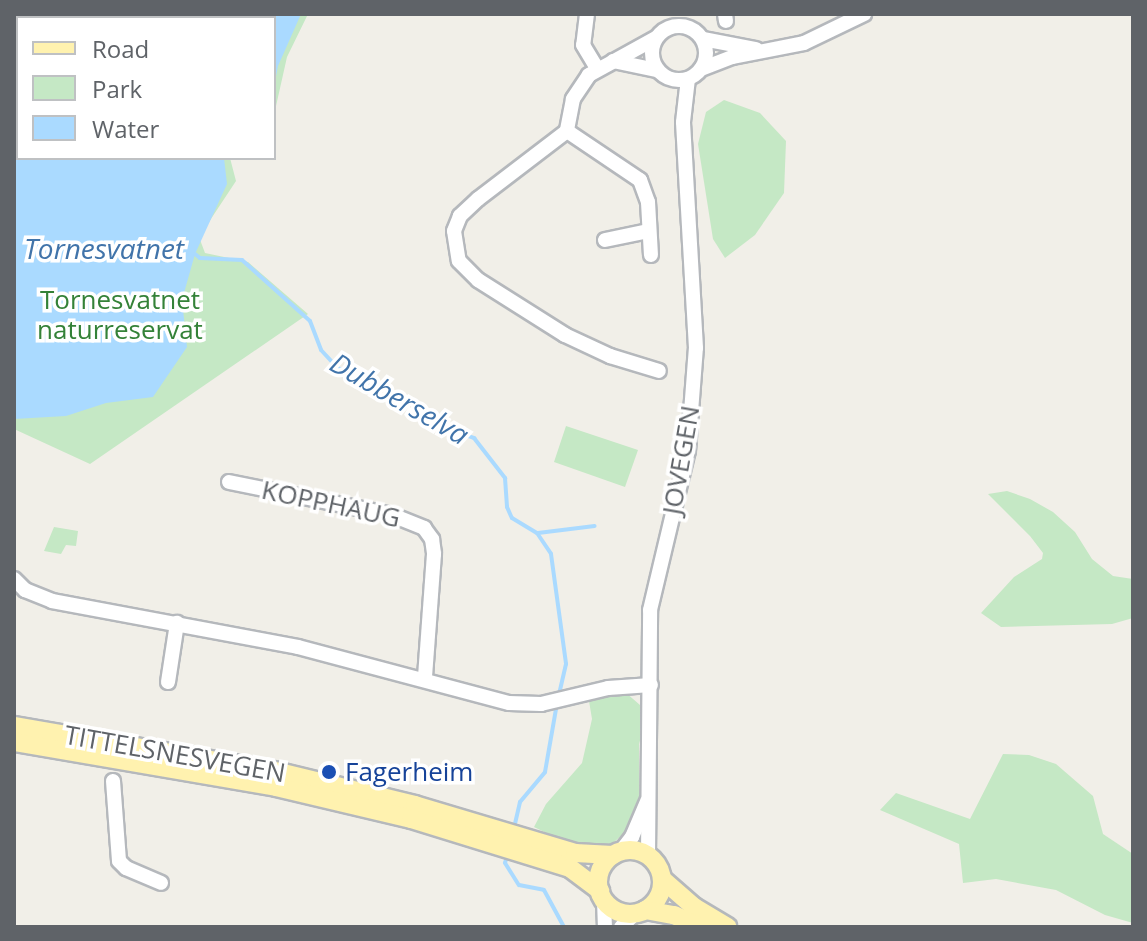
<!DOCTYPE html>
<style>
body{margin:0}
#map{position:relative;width:1147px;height:941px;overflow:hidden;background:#f1efe8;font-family:"Open Sans",sans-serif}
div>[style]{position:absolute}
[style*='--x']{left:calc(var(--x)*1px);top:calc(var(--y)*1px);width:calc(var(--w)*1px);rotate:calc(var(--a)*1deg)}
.green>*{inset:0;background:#c5e8c5}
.water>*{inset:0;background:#aadaff}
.stream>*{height:4px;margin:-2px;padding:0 2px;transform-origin:2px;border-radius:2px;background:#aadaff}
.roads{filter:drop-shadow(2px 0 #b5b8bc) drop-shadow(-2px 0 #b5b8bc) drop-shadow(0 2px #b5b8bc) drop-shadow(0 -2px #b5b8bc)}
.minor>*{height:14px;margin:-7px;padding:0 7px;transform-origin:7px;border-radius:7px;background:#fff}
.minor>.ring{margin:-7px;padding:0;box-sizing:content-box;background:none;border:14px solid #fff;border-radius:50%}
.major>*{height:18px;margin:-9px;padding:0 9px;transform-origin:9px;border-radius:9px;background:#fff2af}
.major>.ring{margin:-9px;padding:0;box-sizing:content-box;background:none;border:18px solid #fff2af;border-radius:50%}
.dots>*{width:22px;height:22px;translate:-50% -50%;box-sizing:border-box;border:4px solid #fff;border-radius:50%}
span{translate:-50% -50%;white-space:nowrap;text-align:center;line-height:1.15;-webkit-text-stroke:7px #fff;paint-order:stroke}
.park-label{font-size:26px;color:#348238}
.street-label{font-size:26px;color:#5f6368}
.transit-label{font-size:26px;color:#164399}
.left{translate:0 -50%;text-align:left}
.water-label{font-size:28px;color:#4174aa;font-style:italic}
.frame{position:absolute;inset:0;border:16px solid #5f6368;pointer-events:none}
.legend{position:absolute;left:16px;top:16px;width:260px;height:144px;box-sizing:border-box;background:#fff;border:2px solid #bfc1c3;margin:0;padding:10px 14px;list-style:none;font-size:24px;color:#5f6368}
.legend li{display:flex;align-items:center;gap:16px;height:40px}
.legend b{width:40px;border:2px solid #bfc1c3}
</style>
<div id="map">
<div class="green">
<i style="clip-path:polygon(14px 14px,308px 14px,287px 57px,274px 115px,274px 18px,18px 18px,18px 158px,230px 158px,236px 181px,199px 237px,205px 253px,248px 262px,308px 314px,90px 464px,14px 429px)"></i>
<i style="clip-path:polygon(724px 100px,760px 113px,786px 141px,784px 193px,755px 235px,725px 258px,713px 239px,698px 144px,706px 112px)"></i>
<i style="clip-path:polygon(566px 426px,638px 450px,625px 487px,554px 462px)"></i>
<i style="clip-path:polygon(1007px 491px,1030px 499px,1053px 512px,1075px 532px,1092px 559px,1113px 576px,1133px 579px,1133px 618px,1112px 624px,1001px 627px,981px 613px,1014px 577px,1042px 559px,1043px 553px,1030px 536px,988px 494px)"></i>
<i style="clip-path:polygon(54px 527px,78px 531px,76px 546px,66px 545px,61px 554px,44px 551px)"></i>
<i style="clip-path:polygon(625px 692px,640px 705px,643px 730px,639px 744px,639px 797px,624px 833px,611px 845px,571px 845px,534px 827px,546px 804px,582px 763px,592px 719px,589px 701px)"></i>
<i style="clip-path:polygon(1003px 754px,1029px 755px,1056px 764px,1093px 796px,1103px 834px,1133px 854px,1133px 923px,1105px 915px,1056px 890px,996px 879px,963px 883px,959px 844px,880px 810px,896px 793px,970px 819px)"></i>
</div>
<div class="water">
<i style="clip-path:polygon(14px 14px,301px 14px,278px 66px,274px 87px,274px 18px,18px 18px,18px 158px,224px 158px,227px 184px,195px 254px,182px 300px,187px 347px,153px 397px,106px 403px,66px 416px,14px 419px)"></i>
</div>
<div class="stream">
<i style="--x:195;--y:254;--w:6;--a:39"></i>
<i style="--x:200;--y:258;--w:42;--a:2.7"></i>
<i style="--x:242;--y:260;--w:91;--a:41.9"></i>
<i style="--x:310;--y:321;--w:31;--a:69"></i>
<i style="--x:321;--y:350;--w:25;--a:47"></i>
<i style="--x:338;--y:368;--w:92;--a:25.2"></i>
<i style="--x:421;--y:407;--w:35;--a:39"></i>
<i style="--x:448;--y:429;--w:28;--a:19"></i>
<i style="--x:474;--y:438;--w:51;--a:52.2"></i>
<i style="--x:505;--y:478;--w:29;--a:86"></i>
<i style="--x:507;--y:507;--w:12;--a:66"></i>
<i style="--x:512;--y:518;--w:29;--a:31"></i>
<i style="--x:537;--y:533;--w:25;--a:56"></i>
<i style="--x:551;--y:554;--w:111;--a:82.2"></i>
<i style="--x:566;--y:664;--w:32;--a:103"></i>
<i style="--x:538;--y:533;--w:57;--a:-7"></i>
<i style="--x:514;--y:828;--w:27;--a:-77"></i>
<i style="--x:520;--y:802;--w:39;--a:-50"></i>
<i style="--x:545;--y:772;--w:70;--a:-80.1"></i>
<i style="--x:507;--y:856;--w:7;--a:106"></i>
<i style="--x:505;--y:863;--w:26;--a:58"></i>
<i style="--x:519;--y:885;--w:25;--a:11"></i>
<i style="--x:544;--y:890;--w:42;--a:61.6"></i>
</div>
<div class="roads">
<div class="minor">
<i style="--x:587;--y:14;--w:31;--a:97"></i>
<i style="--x:583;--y:45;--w:27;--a:59"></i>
<i style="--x:725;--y:14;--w:7;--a:82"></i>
<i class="ring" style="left:652px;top:26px;width:40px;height:40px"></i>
<i style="--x:656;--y:38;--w:77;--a:151.1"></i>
<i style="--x:589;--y:75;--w:29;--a:124"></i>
<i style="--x:573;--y:99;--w:33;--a:101"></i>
<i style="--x:567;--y:131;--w:112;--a:142.6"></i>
<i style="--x:478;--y:199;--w:25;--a:137"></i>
<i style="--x:460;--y:216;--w:16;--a:112"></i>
<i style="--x:454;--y:231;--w:30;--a:81"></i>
<i style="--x:459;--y:261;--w:27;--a:45"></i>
<i style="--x:478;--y:280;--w:103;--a:32.3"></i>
<i style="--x:565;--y:335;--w:50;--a:25"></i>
<i style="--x:610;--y:356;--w:51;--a:17"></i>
<i style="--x:703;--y:39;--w:54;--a:10.7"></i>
<i style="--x:613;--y:61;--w:45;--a:11.6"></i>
<i style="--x:701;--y:69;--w:34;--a:-21"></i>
<i style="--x:733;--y:57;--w:72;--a:-11.2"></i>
<i style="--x:804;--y:43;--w:67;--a:-25.8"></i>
<i style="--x:567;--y:131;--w:88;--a:33.9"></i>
<i style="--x:640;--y:180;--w:23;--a:70"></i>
<i style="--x:648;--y:202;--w:53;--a:86.8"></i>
<i style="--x:605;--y:240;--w:45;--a:-11.6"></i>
<i style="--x:229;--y:482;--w:166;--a:11.4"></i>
<i style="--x:392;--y:515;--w:35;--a:22"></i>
<i style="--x:424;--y:528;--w:14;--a:54"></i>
<i style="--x:432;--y:539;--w:15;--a:82"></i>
<i style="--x:434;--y:554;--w:124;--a:94.2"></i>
<i style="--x:14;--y:579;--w:16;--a:45"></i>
<i style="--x:25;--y:590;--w:29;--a:22"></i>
<i style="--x:52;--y:601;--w:250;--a:10.6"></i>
<i style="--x:298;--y:647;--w:218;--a:14.9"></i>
<i style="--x:509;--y:703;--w:32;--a:2"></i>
<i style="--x:541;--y:704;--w:69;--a:-13.4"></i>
<i style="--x:608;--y:688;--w:43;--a:-4"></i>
<i style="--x:168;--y:682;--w:60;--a:-81.3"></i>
<i style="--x:113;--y:781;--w:80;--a:85.7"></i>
<i style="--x:119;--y:861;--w:10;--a:45"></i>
<i style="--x:126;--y:868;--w:38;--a:23"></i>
<i style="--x:621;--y:851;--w:18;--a:-52"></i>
<i style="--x:632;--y:837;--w:39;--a:-67"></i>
<i style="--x:648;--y:855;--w:245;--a:-89.5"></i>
<i style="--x:650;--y:610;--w:163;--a:-76.6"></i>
<i style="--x:688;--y:451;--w:103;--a:-85.6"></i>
<i style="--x:696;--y:348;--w:226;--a:-93.3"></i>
<i style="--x:683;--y:122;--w:43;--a:-83.4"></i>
<i style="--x:604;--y:900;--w:27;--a:88"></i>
<i style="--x:621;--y:927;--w:21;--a:-43"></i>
</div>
<div class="major">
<i style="--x:14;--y:726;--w:269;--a:9.8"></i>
<i style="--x:279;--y:772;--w:140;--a:13.6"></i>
<i style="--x:415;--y:805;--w:167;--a:16.7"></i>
<i style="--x:575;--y:853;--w:38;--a:3"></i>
<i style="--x:14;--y:742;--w:266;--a:9.7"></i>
<i style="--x:276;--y:787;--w:139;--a:13.3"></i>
<i style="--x:411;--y:819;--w:166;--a:17.1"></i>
<i style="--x:570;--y:868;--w:38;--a:37"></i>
<i class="ring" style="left:598px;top:850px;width:46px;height:46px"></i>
<i style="--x:662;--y:879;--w:43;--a:41.2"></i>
<i style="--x:694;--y:907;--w:39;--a:31"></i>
<i style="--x:645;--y:910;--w:29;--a:10"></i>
<i style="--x:674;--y:915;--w:29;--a:25"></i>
</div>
</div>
<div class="dots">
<i style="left:329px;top:772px;background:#1a4fb4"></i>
</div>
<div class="park-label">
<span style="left:120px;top:315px">Tornesvatnet<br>naturreservat</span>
</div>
<div class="street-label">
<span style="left:681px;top:460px;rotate:-80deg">JOVEGEN</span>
<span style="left:331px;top:504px;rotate:12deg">KOPPHAUG</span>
<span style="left:175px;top:754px;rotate:10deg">TITTELSNESVEGEN</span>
</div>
<div class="transit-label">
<span class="left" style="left:345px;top:772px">Fagerheim</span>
</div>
<div class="water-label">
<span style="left:104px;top:248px">Tornesvatnet</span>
<span style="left:400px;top:398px;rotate:30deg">Dubberselva</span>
</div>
<div class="frame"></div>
<ul class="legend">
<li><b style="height:10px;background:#fff2af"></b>Road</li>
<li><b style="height:22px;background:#c5e8c5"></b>Park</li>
<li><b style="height:22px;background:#aadaff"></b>Water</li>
</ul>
</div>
